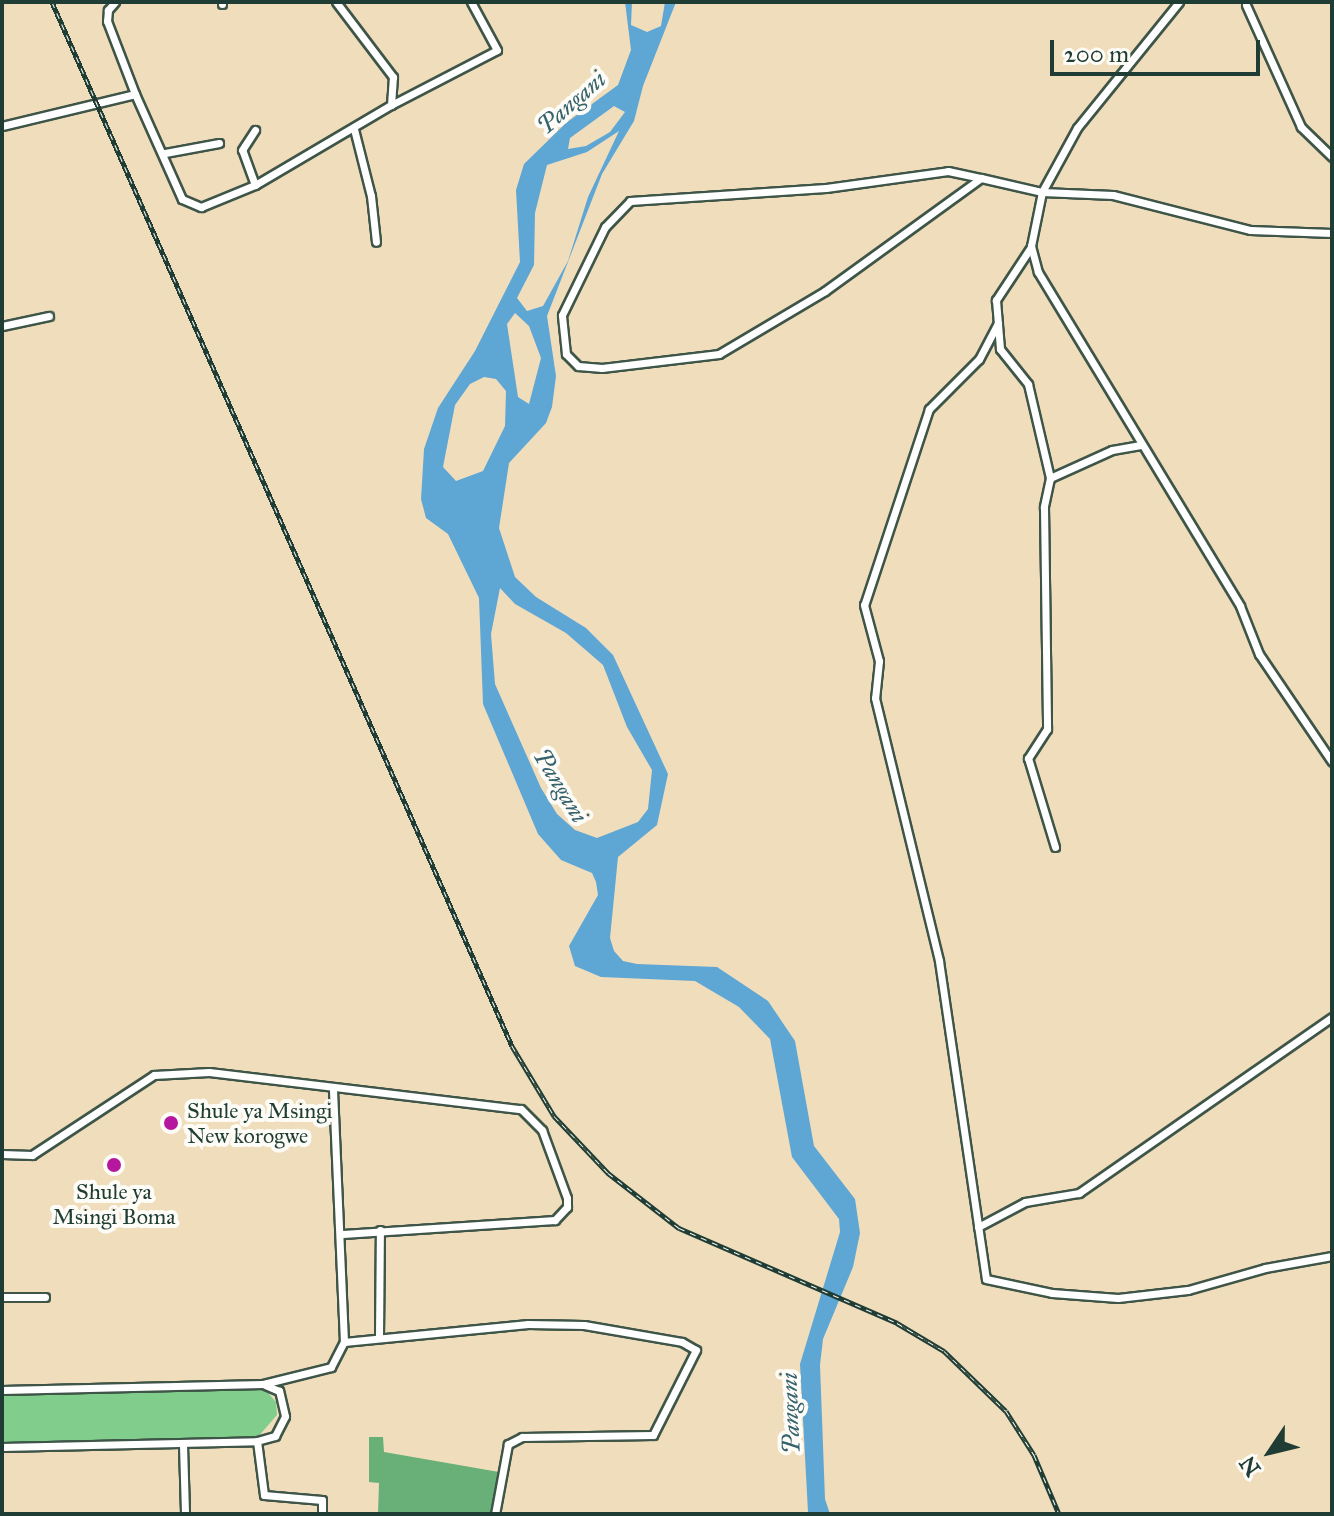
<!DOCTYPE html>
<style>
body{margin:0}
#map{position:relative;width:1334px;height:1516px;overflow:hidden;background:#f0ddbc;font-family:"IM FELL Great Primer",serif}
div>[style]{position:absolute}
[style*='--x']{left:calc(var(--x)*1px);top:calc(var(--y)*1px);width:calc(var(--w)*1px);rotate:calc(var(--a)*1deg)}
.green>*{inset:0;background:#81cd8b}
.forest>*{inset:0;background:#68b077}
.water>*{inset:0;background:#5ea6d4}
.roads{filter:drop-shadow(2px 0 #3e5548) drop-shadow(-2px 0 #3e5548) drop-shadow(0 2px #3e5548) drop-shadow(0 -2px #3e5548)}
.street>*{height:7px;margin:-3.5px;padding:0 3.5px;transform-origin:3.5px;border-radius:3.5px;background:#fff}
.rail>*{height:5px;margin-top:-2.5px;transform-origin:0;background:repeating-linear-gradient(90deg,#fdfcf7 0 6px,#1f3d34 0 12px);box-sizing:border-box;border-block:2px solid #1f3d34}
.dots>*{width:22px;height:22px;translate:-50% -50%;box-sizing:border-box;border:4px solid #fdfcf7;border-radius:50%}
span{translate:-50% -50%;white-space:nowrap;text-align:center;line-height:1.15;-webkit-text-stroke:8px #fdfcf7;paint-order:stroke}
.poi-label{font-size:22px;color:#1f3d34}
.left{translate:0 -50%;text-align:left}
.water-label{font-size:24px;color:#35626c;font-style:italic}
.frame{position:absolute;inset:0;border:4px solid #1f3d34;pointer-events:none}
.north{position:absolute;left:1230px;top:1412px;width:80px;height:80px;-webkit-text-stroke:6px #fdfcf7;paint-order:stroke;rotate:235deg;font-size:22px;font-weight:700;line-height:32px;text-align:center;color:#1f3d34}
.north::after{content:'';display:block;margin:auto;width:28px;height:36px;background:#1f3d34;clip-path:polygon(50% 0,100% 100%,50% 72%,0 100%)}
.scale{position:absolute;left:1050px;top:40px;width:210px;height:36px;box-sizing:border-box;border:4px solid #1f3d34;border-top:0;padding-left:10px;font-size:24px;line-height:28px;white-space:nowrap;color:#1f3d34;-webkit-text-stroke:6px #fdfcf7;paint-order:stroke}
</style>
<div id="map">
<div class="green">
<i style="clip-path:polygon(263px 1387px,276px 1402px,277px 1415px,257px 1438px,2px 1444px,2px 1393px)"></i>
</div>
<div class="forest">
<i style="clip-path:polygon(369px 1437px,383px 1437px,384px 1452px,499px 1472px,493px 1514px,378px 1514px,379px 1483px,369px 1482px)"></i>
</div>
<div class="water">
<i style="clip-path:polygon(evenodd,625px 2px,632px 2px,631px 25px,647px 32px,661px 26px,665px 2px,676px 2px,643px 86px,634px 121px,602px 174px,547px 316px,556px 376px,552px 407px,546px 423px,509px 463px,499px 528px,515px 577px,536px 597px,586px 628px,613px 655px,668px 774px,657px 825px,618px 857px,610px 938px,614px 951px,623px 961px,637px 964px,717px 967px,768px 1001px,795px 1041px,814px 1146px,855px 1199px,860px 1233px,853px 1267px,823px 1339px,820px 1365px,825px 1499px,830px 1514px,808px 1512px,800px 1364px,840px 1232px,839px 1219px,792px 1157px,770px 1039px,739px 1007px,695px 981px,601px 977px,575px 966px,569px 946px,598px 895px,596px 882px,592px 873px,561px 860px,538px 834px,483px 704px,479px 598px,448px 534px,426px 518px,421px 499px,424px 449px,438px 408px,475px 351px,520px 262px,516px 190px,524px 164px,566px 123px,618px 85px,631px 50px,625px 2px,614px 106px,625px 112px,610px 132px,586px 146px,568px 149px,570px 138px,614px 106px,625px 2px,619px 131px,588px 197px,568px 261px,543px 306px,527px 311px,517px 298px,534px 265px,535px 213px,547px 165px,587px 152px,619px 131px,625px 2px,515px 313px,529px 326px,541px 358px,529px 404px,518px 397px,507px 324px,515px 313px,625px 2px,484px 377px,496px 379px,506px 391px,505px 426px,483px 471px,456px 481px,443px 467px,455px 405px,470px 384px,484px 377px,625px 2px,500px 588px,515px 604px,566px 633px,603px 665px,627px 727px,652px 770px,648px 809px,638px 822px,597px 838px,575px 830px,557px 814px,541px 788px,495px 684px,491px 634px,500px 588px)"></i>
</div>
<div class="roads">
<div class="street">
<i style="--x:115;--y:2;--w:11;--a:131"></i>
<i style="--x:108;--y:10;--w:11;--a:95"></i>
<i style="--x:107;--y:21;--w:78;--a:69"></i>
<i style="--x:222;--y:2;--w:2;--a:90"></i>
<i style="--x:1179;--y:2;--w:162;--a:129"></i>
<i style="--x:1077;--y:128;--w:73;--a:118.7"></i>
<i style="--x:1042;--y:192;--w:55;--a:101.5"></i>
<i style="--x:1031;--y:246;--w:27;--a:75"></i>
<i style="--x:1038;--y:272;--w:390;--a:58.8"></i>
<i style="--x:1240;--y:606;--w:52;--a:68.4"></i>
<i style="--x:1259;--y:654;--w:130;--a:55.9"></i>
<i style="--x:1246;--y:5;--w:134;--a:65.7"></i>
<i style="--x:1301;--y:127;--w:43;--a:44.1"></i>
<i style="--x:391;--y:105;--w:119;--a:-27.4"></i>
<i style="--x:497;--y:50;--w:55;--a:-118.4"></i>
<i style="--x:2;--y:126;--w:137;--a:-13.5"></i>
<i style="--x:135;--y:94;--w:115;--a:65.9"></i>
<i style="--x:182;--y:199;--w:21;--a:23"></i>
<i style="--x:201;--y:207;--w:58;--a:-22.2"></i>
<i style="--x:255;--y:185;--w:37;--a:-110"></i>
<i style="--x:242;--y:150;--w:24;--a:-57"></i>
<i style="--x:354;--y:129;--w:69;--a:75.8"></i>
<i style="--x:371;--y:196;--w:46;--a:83.8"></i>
<i style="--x:165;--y:153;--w:55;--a:-10.5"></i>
<i style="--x:981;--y:178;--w:193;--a:144.1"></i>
<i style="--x:825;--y:291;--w:123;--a:149.3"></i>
<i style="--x:719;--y:354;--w:118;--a:173.2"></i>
<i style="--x:602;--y:368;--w:24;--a:-175"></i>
<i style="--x:578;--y:366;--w:17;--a:-135"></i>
<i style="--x:566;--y:354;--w:39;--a:-96"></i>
<i style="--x:562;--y:315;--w:98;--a:-64"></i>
<i style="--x:605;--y:227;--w:36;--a:-46"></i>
<i style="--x:630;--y:201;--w:196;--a:-3.8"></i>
<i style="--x:826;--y:188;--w:123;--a:-7.9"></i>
<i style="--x:948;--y:171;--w:34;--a:12"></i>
<i style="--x:981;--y:178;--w:63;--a:12.9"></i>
<i style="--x:1042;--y:192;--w:71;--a:2.4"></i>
<i style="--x:1113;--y:195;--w:141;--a:14.3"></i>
<i style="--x:1250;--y:230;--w:82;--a:2.1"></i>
<i style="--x:255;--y:185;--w:158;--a:-30.5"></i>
<i style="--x:391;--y:105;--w:28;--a:-86"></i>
<i style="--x:393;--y:77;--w:94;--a:-127.2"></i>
<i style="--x:1031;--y:247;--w:64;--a:123.4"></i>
<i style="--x:996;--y:300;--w:49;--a:85.3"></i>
<i style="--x:1000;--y:349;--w:45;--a:51.3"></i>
<i style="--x:1028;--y:384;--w:97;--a:76.8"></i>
<i style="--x:1050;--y:478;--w:30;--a:102"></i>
<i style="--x:1044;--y:507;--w:222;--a:89.2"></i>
<i style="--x:1047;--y:729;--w:35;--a:123"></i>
<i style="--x:1028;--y:758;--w:93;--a:73.1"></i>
<i style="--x:998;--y:323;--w:41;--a:117.8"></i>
<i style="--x:979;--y:359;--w:71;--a:135"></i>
<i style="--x:929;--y:409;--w:206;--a:108.3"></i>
<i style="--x:864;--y:605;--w:58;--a:75"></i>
<i style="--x:879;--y:661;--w:37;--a:96"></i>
<i style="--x:875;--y:698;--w:271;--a:76.3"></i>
<i style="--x:939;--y:961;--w:321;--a:81.6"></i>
<i style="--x:986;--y:1279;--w:67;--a:12"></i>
<i style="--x:1052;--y:1293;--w:66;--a:4.3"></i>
<i style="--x:1118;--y:1298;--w:70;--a:-6.5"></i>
<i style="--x:1188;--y:1290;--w:80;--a:-15.9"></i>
<i style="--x:1265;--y:1268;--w:68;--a:-10.2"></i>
<i style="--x:2;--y:326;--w:48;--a:-12"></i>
<i style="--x:1050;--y:478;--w:68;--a:-24.3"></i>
<i style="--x:1112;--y:450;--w:29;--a:-10"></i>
<i style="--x:2;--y:1154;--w:30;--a:2"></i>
<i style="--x:32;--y:1155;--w:146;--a:-33.3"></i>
<i style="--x:154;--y:1075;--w:55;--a:-3.1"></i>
<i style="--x:209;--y:1072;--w:314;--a:6.8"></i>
<i style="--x:521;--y:1109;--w:30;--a:45"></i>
<i style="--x:542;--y:1130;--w:72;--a:69.8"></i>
<i style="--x:567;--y:1198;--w:9;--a:90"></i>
<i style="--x:567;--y:1207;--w:18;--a:133"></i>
<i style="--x:555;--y:1220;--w:213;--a:176.2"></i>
<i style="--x:978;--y:1227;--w:53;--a:-28"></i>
<i style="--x:1025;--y:1202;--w:55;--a:-9.5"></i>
<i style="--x:1079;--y:1193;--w:308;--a:-34.8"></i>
<i style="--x:2;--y:1297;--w:43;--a:0"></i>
<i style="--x:379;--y:1336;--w:106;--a:-89.5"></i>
<i style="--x:344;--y:1342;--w:185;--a:-5.6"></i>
<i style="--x:528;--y:1324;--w:56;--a:1"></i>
<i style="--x:584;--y:1325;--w:99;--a:9.8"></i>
<i style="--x:682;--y:1342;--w:16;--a:30"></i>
<i style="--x:696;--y:1350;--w:95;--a:116.8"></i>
<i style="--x:653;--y:1435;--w:131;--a:179.1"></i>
<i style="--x:522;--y:1437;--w:16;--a:153"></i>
<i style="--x:508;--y:1444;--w:71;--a:100.5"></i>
<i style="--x:2;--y:1390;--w:261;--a:-1.3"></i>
<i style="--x:263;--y:1384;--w:70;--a:-14"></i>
<i style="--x:331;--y:1367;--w:28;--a:-63"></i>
<i style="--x:344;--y:1342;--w:252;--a:-92.5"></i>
<i style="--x:257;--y:1441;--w:54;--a:82.6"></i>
<i style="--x:264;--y:1495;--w:58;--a:4.9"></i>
<i style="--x:322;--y:1500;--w:14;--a:90"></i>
<i style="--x:183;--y:1445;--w:69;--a:88.3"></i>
<i style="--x:2;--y:1447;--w:255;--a:-1.3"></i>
<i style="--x:257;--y:1441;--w:19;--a:-16"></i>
<i style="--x:275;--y:1436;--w:22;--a:-63"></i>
<i style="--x:285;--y:1416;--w:26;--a:-103"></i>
<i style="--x:279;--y:1391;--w:15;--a:-157"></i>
</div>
</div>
<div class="rail">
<i style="--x:52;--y:2;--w:1141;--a:66.22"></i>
<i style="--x:512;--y:1046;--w:82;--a:59"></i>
<i style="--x:554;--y:1116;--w:79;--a:46.5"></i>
<i style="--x:608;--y:1173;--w:90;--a:37.8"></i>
<i style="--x:679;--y:1228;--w:238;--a:23.5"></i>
<i style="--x:897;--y:1323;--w:55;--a:30.8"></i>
<i style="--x:944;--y:1351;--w:86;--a:44.1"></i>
<i style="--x:1006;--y:1411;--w:52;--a:57.5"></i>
<i style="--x:1034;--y:1455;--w:64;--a:67"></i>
</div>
<div class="dots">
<i style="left:171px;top:1123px;background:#b5179e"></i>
<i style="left:114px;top:1165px;background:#b5179e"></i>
</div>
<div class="poi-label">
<span class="left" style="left:187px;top:1123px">Shule ya Msingi<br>New korogwe</span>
<span style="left:114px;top:1204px">Shule ya<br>Msingi Boma</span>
</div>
<div class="water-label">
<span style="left:572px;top:103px;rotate:-41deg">Pangani</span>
<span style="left:560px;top:786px;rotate:59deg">Pangani</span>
<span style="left:791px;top:1413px;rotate:-92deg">Pangani</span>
</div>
<div class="frame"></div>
<div class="north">N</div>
<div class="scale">200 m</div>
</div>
